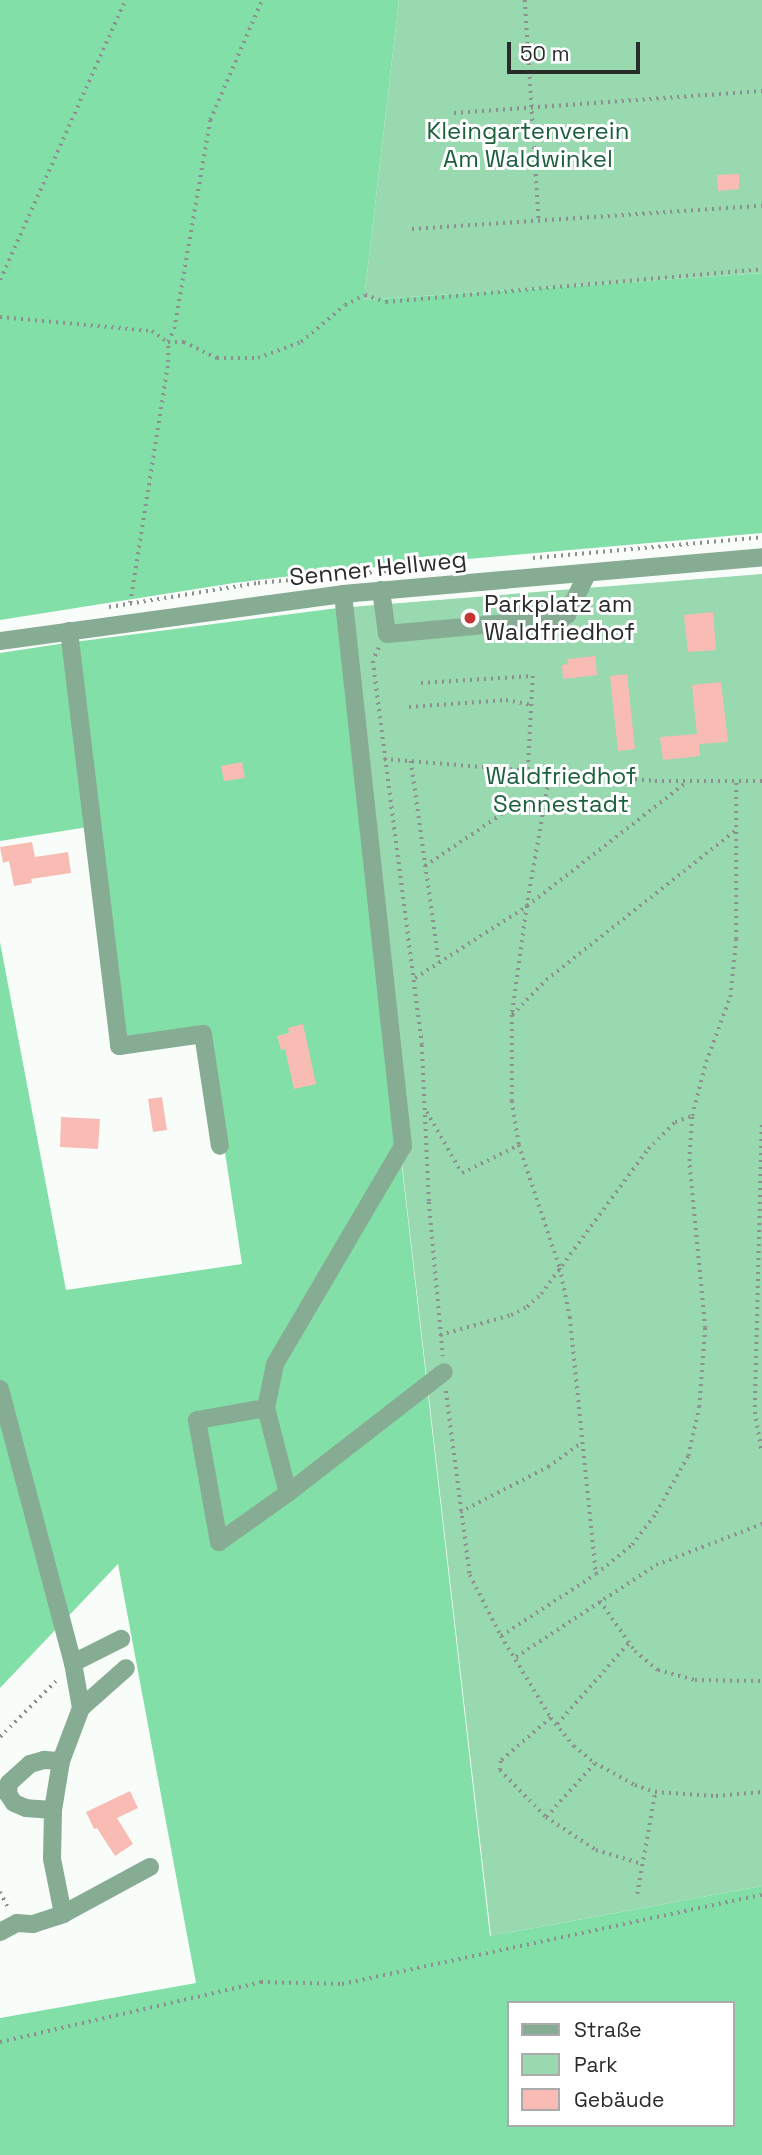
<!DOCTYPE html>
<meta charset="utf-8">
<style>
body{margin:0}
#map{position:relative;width:762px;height:2155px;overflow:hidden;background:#f9fdfa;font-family:"Space Grotesk",sans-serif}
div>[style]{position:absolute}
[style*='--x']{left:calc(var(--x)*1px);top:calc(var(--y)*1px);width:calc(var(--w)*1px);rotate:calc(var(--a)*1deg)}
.green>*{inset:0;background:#98d9b0}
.forest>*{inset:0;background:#83dfa8}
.building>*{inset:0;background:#f8bcb4}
.path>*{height:3.5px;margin-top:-1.75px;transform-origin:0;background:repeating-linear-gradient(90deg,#8d908e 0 2px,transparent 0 7px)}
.minor>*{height:18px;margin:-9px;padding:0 9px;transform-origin:9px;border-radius:9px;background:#87ac94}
.dots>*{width:19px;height:19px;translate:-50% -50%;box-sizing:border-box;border:4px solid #fff;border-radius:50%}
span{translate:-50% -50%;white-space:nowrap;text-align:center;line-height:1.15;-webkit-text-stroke:6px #fff;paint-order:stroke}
.park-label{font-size:24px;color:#1d603d}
.street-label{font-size:24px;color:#2a2c2b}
.poi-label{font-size:24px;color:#2a2c2b}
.left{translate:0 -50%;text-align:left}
.legend{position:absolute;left:507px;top:2001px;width:228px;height:126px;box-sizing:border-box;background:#fff;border:2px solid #aaabaa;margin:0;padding:9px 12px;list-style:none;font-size:21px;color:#2a2c2b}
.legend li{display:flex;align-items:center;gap:14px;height:35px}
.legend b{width:35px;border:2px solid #aaabaa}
.scale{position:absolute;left:507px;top:42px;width:133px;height:32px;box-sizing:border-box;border:4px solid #2a2c2b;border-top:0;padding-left:9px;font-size:21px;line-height:24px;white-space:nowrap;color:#2a2c2b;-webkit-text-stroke:5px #fff;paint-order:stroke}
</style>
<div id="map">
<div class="green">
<i style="clip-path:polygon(399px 0,762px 0,762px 273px,364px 300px)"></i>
<i style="clip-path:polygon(762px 574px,762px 1886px,491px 1936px,338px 608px)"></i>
</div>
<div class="forest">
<i style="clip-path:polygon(0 0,399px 0,364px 300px,762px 273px,762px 533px,334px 571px,234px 583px,0 620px)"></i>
<i style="clip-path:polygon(evenodd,338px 608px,490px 1936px,762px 1886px,762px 2155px,0 2155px,0 2018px,196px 1983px,118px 1564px,0 1688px,0 942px,66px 1290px,242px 1264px,206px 1028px,121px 1038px,74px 642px,338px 608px,508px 2003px,732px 2003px,732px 2125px,508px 2125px,508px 2003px)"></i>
<i style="clip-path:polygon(66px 643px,88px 827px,0 841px,0 653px)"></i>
</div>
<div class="building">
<i style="clip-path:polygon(739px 174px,739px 189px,718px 191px,717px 175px)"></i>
<i style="clip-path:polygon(713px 612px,716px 650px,688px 652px,684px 615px)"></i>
<i style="clip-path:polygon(595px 656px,597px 675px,563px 679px,562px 665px,568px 664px,567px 659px)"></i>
<i style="clip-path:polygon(627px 674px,635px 749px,618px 751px,610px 676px)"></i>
<i style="clip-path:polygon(721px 682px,728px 742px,699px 744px,700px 756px,663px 760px,660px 737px,697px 734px,692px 685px)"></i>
<i style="clip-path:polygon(242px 762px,245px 778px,224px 781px,221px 766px)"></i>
<i style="clip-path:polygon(32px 842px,35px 857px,68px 852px,71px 873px,31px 879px,32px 883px,14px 886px,9px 861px,3px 863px,0 847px)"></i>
<i style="clip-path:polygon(303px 1024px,316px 1084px,294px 1089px,285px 1049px,281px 1050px,277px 1036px,289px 1033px,288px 1028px)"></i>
<i style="clip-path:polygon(162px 1097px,167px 1130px,153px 1132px,148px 1099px)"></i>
<i style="clip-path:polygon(61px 1117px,100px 1119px,98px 1149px,60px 1147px)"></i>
<i style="clip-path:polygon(130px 1791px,138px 1808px,117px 1818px,133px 1844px,115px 1856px,97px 1828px,94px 1829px,86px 1812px)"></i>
</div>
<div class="path">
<i style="--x:525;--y:0;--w:220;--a:86.4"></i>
<i style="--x:454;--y:113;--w:309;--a:-4.1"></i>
<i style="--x:412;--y:229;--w:351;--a:-3.8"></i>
<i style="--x:0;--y:280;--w:307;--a:-65.9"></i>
<i style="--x:0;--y:317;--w:153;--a:5.3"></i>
<i style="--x:152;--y:331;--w:19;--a:35"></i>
<i style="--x:168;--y:342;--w:16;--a:0"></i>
<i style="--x:184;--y:342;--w:37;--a:26"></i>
<i style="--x:217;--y:358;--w:41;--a:0"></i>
<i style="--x:258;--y:358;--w:46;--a:-20.4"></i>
<i style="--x:301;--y:342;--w:57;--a:-40.1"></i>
<i style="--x:345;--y:305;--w:22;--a:-27"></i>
<i style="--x:365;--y:295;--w:22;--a:18"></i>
<i style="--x:386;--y:302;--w:377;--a:-5"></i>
<i style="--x:533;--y:558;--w:230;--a:-5.2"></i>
<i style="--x:130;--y:603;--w:244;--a:-81"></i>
<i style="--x:168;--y:362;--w:20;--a:-90"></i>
<i style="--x:168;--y:342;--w:14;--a:-65"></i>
<i style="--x:174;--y:329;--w:212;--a:-80.2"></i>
<i style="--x:210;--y:120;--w:131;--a:-66.6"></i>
<i style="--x:109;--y:607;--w:151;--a:-9.2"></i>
<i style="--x:258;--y:583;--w:153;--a:-5.3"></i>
<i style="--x:379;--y:648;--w:14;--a:115"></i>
<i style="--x:373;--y:661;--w:387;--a:82.7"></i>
<i style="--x:422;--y:1045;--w:157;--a:87.4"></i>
<i style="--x:429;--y:1202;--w:155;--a:84.8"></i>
<i style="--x:421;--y:683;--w:112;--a:-3.6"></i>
<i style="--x:533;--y:676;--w:96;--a:93"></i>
<i style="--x:409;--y:707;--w:97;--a:-4.1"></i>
<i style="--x:506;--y:700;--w:25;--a:11"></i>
<i style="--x:384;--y:759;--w:272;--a:4.6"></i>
<i style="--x:655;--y:781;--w:107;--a:0"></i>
<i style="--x:411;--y:761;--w:204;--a:82.1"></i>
<i style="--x:550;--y:774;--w:134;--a:99.9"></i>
<i style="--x:527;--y:906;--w:110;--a:97.8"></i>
<i style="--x:512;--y:1015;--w:86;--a:90"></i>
<i style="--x:512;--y:1101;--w:45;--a:81"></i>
<i style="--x:519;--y:1145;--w:130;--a:71.6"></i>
<i style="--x:560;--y:1268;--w:50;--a:78.5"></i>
<i style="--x:570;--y:1317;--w:258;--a:84.2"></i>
<i style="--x:425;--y:866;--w:120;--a:-34.1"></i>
<i style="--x:524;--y:799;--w:21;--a:0"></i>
<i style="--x:415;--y:978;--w:133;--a:-32.7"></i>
<i style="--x:527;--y:906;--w:202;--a:-37.8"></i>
<i style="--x:512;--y:1015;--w:49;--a:-45.8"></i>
<i style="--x:546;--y:980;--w:242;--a:-38.3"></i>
<i style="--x:427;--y:1112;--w:70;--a:60.2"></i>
<i style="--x:462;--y:1173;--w:64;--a:-26.2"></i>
<i style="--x:762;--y:1125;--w:287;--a:91.4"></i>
<i style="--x:755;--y:1412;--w:41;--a:80.1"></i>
<i style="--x:440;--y:1335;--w:74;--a:-15.7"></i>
<i style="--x:511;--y:1315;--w:18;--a:-27"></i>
<i style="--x:527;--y:1307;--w:19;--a:-43"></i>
<i style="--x:541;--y:1294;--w:180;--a:-53.6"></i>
<i style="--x:648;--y:1149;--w:38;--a:-45"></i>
<i style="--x:675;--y:1122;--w:18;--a:-19"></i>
<i style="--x:446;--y:1391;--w:186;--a:82.6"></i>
<i style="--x:470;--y:1575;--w:68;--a:63.1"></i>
<i style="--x:501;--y:1636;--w:96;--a:58.6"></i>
<i style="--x:551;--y:1718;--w:36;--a:51"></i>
<i style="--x:574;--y:1746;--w:27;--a:39"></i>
<i style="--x:595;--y:1763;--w:46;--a:28.8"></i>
<i style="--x:635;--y:1785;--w:21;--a:19"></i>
<i style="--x:655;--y:1792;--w:61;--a:3.8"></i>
<i style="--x:716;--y:1796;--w:46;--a:-5"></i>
<i style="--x:460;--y:1512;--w:99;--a:-27.1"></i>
<i style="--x:548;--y:1467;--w:41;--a:-36"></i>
<i style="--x:600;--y:1601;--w:61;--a:55"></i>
<i style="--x:635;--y:1651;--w:30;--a:40"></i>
<i style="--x:658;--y:1670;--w:38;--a:15"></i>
<i style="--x:695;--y:1680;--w:67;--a:0.9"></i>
<i style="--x:501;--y:1636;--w:113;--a:-33.1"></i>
<i style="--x:596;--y:1574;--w:46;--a:-38.9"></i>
<i style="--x:632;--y:1545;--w:40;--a:-53"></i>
<i style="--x:656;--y:1513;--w:65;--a:-60.7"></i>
<i style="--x:688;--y:1456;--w:50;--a:-77.3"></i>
<i style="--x:699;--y:1407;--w:79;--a:-85.7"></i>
<i style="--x:705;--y:1328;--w:168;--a:-95.5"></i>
<i style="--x:689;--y:1161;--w:45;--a:-86.2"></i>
<i style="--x:692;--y:1116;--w:56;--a:-75.5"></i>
<i style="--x:706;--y:1062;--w:69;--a:-69.7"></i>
<i style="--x:730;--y:997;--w:58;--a:-84.1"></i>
<i style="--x:736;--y:939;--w:158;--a:-90"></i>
<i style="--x:516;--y:1657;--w:168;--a:-33.3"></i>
<i style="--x:656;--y:1565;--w:114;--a:-21.1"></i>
<i style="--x:551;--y:1718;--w:66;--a:139.3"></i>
<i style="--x:501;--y:1761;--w:9;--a:96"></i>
<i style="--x:500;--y:1770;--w:66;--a:45.6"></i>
<i style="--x:546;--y:1817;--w:60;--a:33.4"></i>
<i style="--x:596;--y:1850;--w:48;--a:16.9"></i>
<i style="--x:557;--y:1724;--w:108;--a:-48.4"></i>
<i style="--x:0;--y:1737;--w:82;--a:-45"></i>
<i style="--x:546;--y:1817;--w:73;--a:-47.8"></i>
<i style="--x:0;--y:1892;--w:19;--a:62"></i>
<i style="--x:637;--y:1894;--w:103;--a:-79.9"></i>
<i style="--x:0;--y:2042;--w:268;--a:-12.9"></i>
<i style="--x:261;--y:1982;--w:81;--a:1.4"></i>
<i style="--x:342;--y:1984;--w:429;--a:-12"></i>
</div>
<div class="minor">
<i style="--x:381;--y:590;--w:44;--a:82.2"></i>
<i style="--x:387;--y:634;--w:176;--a:-5.2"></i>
<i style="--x:562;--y:618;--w:6;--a:-31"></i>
<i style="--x:567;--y:615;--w:46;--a:-64"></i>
<i style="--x:69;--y:631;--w:418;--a:83.1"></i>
<i style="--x:119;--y:1046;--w:85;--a:-8.1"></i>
<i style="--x:203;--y:1034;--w:113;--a:81.4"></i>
<i style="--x:0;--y:641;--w:346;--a:-7.8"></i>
<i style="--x:343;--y:594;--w:421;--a:-5"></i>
<i style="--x:0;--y:1389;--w:284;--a:75.1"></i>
<i style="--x:73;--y:1663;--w:46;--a:79.9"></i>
<i style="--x:266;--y:1408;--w:45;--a:-78.4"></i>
<i style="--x:275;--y:1364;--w:253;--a:-59.6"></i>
<i style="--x:403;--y:1146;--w:555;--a:-96.2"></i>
<i style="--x:288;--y:1493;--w:88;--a:-104.5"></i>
<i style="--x:266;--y:1408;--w:70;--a:170.1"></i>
<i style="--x:197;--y:1420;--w:124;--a:79.8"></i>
<i style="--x:219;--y:1542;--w:85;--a:-35.4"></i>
<i style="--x:288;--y:1493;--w:197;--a:-37.8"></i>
<i style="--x:73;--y:1663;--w:54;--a:-26.6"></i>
<i style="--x:53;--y:1810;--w:27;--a:-176"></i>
<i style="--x:26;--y:1808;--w:13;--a:-157"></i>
<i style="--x:14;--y:1803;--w:11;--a:-124"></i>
<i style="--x:8;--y:1794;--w:11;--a:-85"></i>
<i style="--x:9;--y:1783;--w:28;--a:-42"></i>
<i style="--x:30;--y:1764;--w:15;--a:-16"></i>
<i style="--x:44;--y:1760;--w:17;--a:3"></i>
<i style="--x:63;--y:1914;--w:56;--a:-101.3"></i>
<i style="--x:52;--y:1859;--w:49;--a:-88.8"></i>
<i style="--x:53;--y:1810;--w:50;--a:-80.7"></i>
<i style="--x:61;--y:1761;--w:57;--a:-69.3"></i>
<i style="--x:81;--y:1708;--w:60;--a:-41.6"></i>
<i style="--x:0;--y:1932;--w:19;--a:-28"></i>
<i style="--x:17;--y:1923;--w:16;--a:4"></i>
<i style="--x:33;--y:1924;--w:32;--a:-18"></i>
<i style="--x:63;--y:1914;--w:99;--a:-28.4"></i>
</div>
<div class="dots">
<i style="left:470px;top:618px;background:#c43631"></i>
</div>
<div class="park-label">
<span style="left:528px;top:145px">Kleingartenverein<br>Am Waldwinkel</span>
<span style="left:561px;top:790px">Waldfriedhof<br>Sennestadt</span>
</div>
<div class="street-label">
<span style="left:378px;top:568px;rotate:-6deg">Senner Hellweg</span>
</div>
<div class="poi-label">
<span class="left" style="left:484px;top:618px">Parkplatz am<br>Waldfriedhof</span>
</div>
<ul class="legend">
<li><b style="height:9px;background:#87ac94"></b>Straße</li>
<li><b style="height:19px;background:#98d9b0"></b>Park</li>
<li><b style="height:19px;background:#f8bcb4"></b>Gebäude</li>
</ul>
<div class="scale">50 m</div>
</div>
